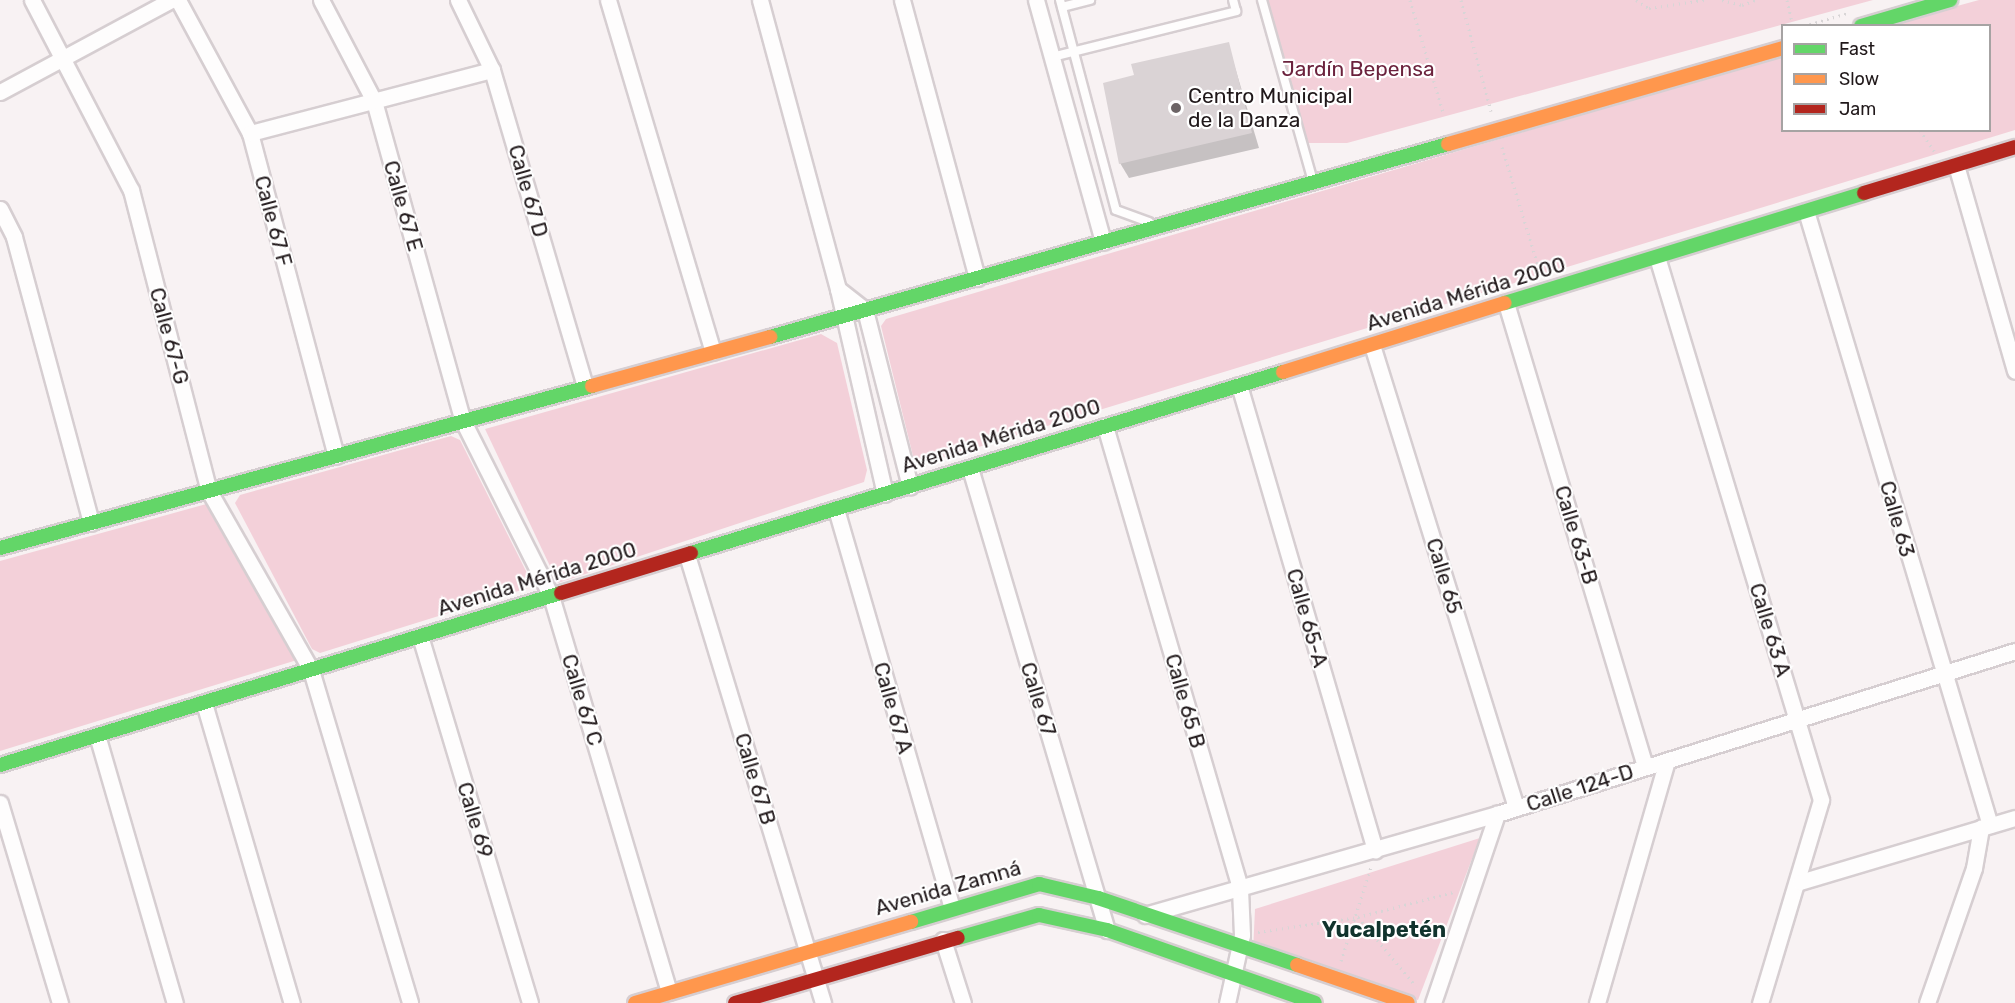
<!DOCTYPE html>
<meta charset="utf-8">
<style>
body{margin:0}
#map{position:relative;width:2015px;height:1003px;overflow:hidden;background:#f8f2f3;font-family:Rubik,sans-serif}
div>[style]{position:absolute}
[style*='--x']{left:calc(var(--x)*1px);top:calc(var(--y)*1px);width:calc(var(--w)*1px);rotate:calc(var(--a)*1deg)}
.green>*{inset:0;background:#f3d0d9}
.shadow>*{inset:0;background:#0003}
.building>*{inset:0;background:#dad3d5}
.path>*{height:3px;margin-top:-1.5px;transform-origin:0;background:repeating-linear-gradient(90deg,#d8d5d6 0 1.5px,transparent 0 6px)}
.roads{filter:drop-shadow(2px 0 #d6ced1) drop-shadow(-2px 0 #d6ced1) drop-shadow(0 2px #d6ced1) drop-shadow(0 -2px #d6ced1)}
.lane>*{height:8px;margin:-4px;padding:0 4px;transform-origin:4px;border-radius:4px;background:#fefdfd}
.street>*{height:15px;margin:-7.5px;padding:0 7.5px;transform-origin:7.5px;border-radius:7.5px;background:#fefdfd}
.fast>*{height:14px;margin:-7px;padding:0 7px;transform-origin:7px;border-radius:7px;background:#63d668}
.slow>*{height:14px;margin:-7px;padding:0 7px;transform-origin:7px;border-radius:7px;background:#ff974d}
.jam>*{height:14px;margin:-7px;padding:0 7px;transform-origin:7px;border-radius:7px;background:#b3261e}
.dots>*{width:16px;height:16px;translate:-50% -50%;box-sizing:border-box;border:3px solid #fff;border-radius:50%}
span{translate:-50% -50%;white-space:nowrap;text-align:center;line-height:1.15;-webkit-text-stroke:4.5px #fff;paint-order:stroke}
.park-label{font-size:21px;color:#6b223d}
.poi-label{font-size:21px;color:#20181a}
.left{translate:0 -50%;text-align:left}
.street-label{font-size:21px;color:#20181a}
.neighbourhood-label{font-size:22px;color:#11332d;font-weight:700}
.legend{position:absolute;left:1781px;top:24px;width:210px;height:108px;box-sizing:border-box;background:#fff;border:2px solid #a6a3a3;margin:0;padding:8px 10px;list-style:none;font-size:18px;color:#20181a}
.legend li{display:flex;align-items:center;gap:12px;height:30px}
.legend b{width:30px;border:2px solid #a6a3a3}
</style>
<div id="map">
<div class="green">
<i style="clip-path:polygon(1267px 0,1873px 0,1347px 143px,1307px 143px)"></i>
<i style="clip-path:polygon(1979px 0,2015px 0,2015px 130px,923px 464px,914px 460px,881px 326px,886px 319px,1782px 56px,1782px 130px,1990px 130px,1990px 26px,1888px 25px)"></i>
<i style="clip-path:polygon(821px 334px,837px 343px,867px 470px,864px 482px,558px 583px,485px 429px)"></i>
<i style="clip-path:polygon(451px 436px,460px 440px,531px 581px,528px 588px,320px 653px,312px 649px,235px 503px,240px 495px)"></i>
<i style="clip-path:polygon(210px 503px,297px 660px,0 751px,0 561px)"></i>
<i style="clip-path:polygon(1480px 838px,1418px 1000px,1253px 952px,1255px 909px)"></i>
</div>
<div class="shadow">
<i style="clip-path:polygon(1228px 44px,1259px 148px,1129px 178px,1120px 163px,1136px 76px)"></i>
</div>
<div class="building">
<i style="clip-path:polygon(1229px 42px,1252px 133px,1119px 164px,1103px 83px,1134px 75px,1131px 64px)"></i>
</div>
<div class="path">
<i style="--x:1410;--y:0;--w:117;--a:73.6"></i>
<i style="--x:1461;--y:0;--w:115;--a:74.9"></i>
<i style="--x:1636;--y:0;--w:15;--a:32"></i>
<i style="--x:1649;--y:8;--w:56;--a:-8.3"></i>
<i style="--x:1722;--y:0;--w:21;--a:14"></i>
<i style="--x:1742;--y:5;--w:14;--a:-21"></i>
<i style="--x:1787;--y:0;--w:27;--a:77"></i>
<i style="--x:1804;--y:26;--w:46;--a:-16.5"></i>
<i style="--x:1920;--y:130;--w:27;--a:56"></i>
<i style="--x:1502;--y:147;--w:134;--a:73.1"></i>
<i style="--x:1358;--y:917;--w:90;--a:50"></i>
<i style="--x:1258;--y:932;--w:101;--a:-8.5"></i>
<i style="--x:1358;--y:917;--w:99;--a:-14.6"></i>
<i style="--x:1341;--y:961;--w:99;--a:-72.3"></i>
</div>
<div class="roads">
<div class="lane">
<i style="--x:1060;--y:0;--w:217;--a:75.1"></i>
<i style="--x:1116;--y:210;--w:35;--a:20"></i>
<i style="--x:1262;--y:0;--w:188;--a:74.3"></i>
<i style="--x:1062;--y:7;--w:29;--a:-14"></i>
<i style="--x:1052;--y:57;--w:190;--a:-14"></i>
<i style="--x:1236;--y:11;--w:11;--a:-105"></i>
</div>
<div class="street">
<i style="--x:32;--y:0;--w:214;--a:62.5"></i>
<i style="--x:131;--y:190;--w:311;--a:75.5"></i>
<i style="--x:209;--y:491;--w:206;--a:60.3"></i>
<i style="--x:311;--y:670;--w:347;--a:73.4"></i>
<i style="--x:178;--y:0;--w:151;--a:61.6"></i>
<i style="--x:250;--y:133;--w:334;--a:75.1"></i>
<i style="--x:321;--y:0;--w:114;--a:62.3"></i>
<i style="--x:374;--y:101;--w:332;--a:74.5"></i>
<i style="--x:463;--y:421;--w:196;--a:63.3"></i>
<i style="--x:551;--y:596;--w:413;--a:73.4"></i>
<i style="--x:458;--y:0;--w:78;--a:64.1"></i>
<i style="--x:492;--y:70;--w:330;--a:73.6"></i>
<i style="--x:608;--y:0;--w:367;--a:73.4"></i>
<i style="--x:760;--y:0;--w:299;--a:74.9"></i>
<i style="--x:838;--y:289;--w:210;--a:77.1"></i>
<i style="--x:902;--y:0;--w:288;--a:74.9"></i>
<i style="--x:1036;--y:0;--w:251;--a:74.5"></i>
<i style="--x:0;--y:92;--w:194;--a:-28.3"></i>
<i style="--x:250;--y:133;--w:250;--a:-14.6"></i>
<i style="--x:1956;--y:165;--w:214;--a:74"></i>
<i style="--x:0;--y:209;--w:31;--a:63"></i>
<i style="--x:14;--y:237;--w:296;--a:74.9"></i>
<i style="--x:1806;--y:211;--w:641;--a:73.32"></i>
<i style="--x:1657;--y:257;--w:567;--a:73.19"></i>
<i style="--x:1821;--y:800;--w:212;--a:106.7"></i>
<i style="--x:838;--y:289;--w:34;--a:38"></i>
<i style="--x:865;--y:310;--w:182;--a:75.7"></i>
<i style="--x:1506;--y:303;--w:484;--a:73.3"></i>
<i style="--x:1372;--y:345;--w:485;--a:72.7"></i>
<i style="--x:1239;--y:385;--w:485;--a:73.7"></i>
<i style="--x:1105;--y:426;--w:482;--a:73.7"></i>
<i style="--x:1240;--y:889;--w:46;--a:87.5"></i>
<i style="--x:1242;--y:935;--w:70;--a:102.4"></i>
<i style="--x:970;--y:468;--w:482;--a:73.5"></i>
<i style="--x:836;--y:509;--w:413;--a:73.8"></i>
<i style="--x:687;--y:555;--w:468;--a:73.1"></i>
<i style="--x:420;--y:636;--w:383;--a:73.3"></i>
<i style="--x:204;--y:703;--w:313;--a:73.7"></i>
<i style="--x:97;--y:735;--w:279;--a:73.8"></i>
<i style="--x:0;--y:803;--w:209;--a:73.3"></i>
<i style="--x:1800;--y:882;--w:224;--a:-16.6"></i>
<i style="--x:1145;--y:915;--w:366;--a:-16"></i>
<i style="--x:1497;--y:814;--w:543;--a:-17.47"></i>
<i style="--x:943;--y:940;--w:66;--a:72.4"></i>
<i style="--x:1433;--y:1003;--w:200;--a:-71.3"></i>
<i style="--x:1597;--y:1003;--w:252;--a:-73.9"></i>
<i style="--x:1927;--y:1003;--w:143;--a:-70.8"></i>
<i style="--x:1974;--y:868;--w:41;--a:-80.1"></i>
</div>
<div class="fast">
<i style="--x:1861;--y:26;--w:93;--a:-16.3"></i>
<i style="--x:1505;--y:303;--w:375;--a:-17"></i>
<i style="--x:770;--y:337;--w:705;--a:-15.89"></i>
<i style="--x:0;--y:548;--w:614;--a:-15.3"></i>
<i style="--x:691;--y:553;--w:619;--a:-17"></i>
<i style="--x:0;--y:765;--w:587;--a:-17.05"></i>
<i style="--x:911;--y:922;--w:134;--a:-16.5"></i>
<i style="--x:1039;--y:884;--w:61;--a:13.3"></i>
<i style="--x:1098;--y:898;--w:210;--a:18.6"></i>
<i style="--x:958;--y:938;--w:84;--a:-15.9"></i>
<i style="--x:1039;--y:915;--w:70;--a:12.4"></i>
<i style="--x:1107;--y:930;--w:220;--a:19.3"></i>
</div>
<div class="slow">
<i style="--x:1448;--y:144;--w:348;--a:-16"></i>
<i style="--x:1283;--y:372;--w:232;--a:-17.3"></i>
<i style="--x:592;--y:386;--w:185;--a:-15.4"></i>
<i style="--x:1297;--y:965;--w:117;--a:18.9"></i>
<i style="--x:635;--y:1003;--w:288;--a:-16.4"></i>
</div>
<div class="jam">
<i style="--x:1864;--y:193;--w:158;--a:-16.9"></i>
<i style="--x:561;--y:593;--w:136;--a:-17.1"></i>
<i style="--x:735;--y:1003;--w:232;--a:-16.3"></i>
</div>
</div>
<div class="dots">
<i style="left:1176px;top:108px;background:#6c6466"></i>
</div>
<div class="park-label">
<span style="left:1358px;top:69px">Jardín Bepensa</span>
</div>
<div class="poi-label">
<span class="left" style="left:1188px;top:108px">Centro Municipal<br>de la Danza</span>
</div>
<div class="street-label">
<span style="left:528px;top:191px;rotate:74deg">Calle 67 D</span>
<span style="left:403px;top:206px;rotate:74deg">Calle 67 E</span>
<span style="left:273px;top:221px;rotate:75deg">Calle 67 F</span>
<span style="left:1466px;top:294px;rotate:-17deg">Avenida Mérida 2000</span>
<span style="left:169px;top:336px;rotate:75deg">Calle 67-G</span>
<span style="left:1001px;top:436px;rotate:-17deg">Avenida Mérida 2000</span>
<span style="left:1897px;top:519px;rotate:74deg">Calle 63</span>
<span style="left:1576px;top:535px;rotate:73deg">Calle 63-B</span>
<span style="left:1444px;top:576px;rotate:73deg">Calle 65</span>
<span style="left:537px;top:579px;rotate:-17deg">Avenida Mérida 2000</span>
<span style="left:1307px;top:618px;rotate:74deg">Calle 65-A</span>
<span style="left:1770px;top:630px;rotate:73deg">Calle 63 A</span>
<span style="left:1038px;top:699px;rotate:73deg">Calle 67</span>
<span style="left:582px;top:700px;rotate:73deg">Calle 67 C</span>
<span style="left:1185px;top:701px;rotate:74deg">Calle 65 B</span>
<span style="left:893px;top:708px;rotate:74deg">Calle 67 A</span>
<span style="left:755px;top:779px;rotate:73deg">Calle 67 B</span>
<span style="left:1580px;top:788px;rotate:-18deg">Calle 124-D</span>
<span style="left:475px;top:820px;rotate:73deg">Calle 69</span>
<span style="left:948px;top:888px;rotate:-16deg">Avenida Zamná</span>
</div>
<div class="neighbourhood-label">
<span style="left:1384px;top:930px">Yucalpetén</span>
</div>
<ul class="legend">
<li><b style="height:8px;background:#63d668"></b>Fast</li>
<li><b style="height:8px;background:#ff974d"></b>Slow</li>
<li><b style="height:8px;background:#b3261e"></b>Jam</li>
</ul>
</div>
